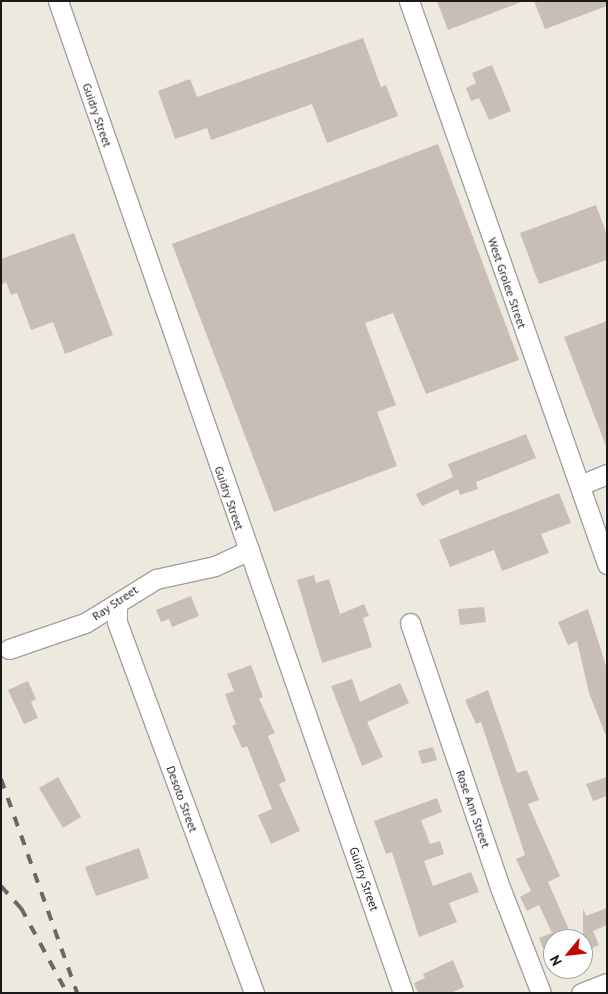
<!DOCTYPE html>
<style>
body{margin:0}
#map{position:relative;width:608px;height:994px;overflow:hidden;background:#ede9df;font-family:"PT Sans",sans-serif}
div>[style]{position:absolute}
[style*='--x']{left:calc(var(--x)*1px);top:calc(var(--y)*1px);width:calc(var(--w)*1px);rotate:calc(var(--a)*1deg)}
.building>*{inset:0;background:#c9beb5}
.roads{filter:drop-shadow(1px 0 #a1a1a1) drop-shadow(-1px 0 #a1a1a1) drop-shadow(0 1px #a1a1a1) drop-shadow(0 -1px #a1a1a1)}
.minor>*{height:19px;margin:-9.5px;padding:0 9.5px;transform-origin:9.5px;border-radius:9.5px;background:#fff}
.rail>*{height:4px;margin-top:-2px;transform-origin:0;background:repeating-linear-gradient(90deg,#686868 0 10px,transparent 0 20px)}
span{translate:-50% -50%;white-space:nowrap;text-align:center;line-height:1.15;-webkit-text-stroke:4px #fff;paint-order:stroke}
.street-label{font-size:12px;color:#1a1a1a}
.frame{position:absolute;inset:0;border:2px solid #1a1a1a;pointer-events:none}
.north{position:absolute;left:543px;top:929px;width:50px;height:50px;box-sizing:border-box;background:#fff;border:1px solid #a3a3a3;border-radius:50%;rotate:242deg;font-size:14px;font-weight:700;line-height:20px;text-align:center;color:#1a1a1a}
.north::after{content:'';display:block;margin:auto;width:18px;height:22px;background:#c50700;clip-path:polygon(50% 0,100% 100%,50% 72%,0 100%)}
</style>
<div id="map">
<div class="building">
<i style="clip-path:polygon(437px 1px,521px 1px,521px 2px,448px 30px)"></i>
<i style="clip-path:polygon(534px 1px,607px 1px,607px 6px,545px 29px)"></i>
<i style="clip-path:polygon(363px 38px,381px 87px,386px 85px,398px 116px,327px 143px,312px 104px,211px 140px,207px 128px,175px 139px,158px 91px,190px 79px,197px 97px)"></i>
<i style="clip-path:polygon(492px 65px,511px 111px,489px 120px,479px 98px,471px 101px,466px 88px,476px 83px,472px 73px)"></i>
<i style="clip-path:polygon(438px 144px,519px 360px,426px 394px,393px 313px,365px 323px,396px 405px,377px 412px,397px 466px,274px 512px,172px 244px)"></i>
<i style="clip-path:polygon(596px 205px,607px 235px,607px 260px,539px 284px,520px 233px)"></i>
<i style="clip-path:polygon(74px 233px,113px 335px,65px 354px,53px 322px,31px 330px,17px 293px,11px 295px,6px 282px,1px 285px,1px 259px)"></i>
<i style="clip-path:polygon(607px 321px,607px 446px,606px 446px,564px 337px)"></i>
<i style="clip-path:polygon(526px 434px,536px 458px,476px 482px,478px 489px,460px 495px,458px 489px,422px 506px,416px 494px,453px 477px,448px 464px)"></i>
<i style="clip-path:polygon(559px 493px,571px 523px,541px 534px,549px 553px,502px 571px,494px 550px,450px 567px,439px 540px)"></i>
<i style="clip-path:polygon(314px 575px,316px 583px,329px 579px,340px 614px,364px 604px,369px 616px,363px 618px,372px 647px,322px 663px,297px 580px)"></i>
<i style="clip-path:polygon(191px 596px,199px 616px,172px 627px,169px 619px,161px 622px,156px 610px)"></i>
<i style="clip-path:polygon(484px 607px,486px 622px,460px 625px,458px 609px)"></i>
<i style="clip-path:polygon(588px 609px,607px 669px,606px 736px,589px 693px,577px 641px,568px 645px,558px 622px)"></i>
<i style="clip-path:polygon(251px 665px,263px 697px,259px 699px,275px 733px,268px 736px,286px 781px,279px 784px,300px 831px,271px 844px,258px 815px,272px 809px,247px 746px,242px 748px,232px 726px,236px 724px,225px 694px,234px 691px,227px 674px)"></i>
<i style="clip-path:polygon(352px 679px,360px 702px,400px 683px,409px 703px,367px 722px,383px 757px,362px 766px,331px 686px)"></i>
<i style="clip-path:polygon(28px 681px,36px 699px,31px 702px,38px 718px,24px 724px,8px 690px)"></i>
<i style="clip-path:polygon(488px 690px,517px 773px,527px 770px,539px 800px,528px 804px,560px 876px,548px 882px,573px 939px,553px 936px,553px 973px,539px 938px,552px 933px,539px 905px,527px 911px,520px 897px,531px 891px,516px 859px,525px 855px,481px 722px,476px 724px,465px 700px)"></i>
<i style="clip-path:polygon(433px 747px,437px 760px,422px 764px,418px 751px)"></i>
<i style="clip-path:polygon(58px 777px,81px 817px,63px 828px,39px 788px)"></i>
<i style="clip-path:polygon(607px 777px,607px 796px,593px 801px,586px 784px)"></i>
<i style="clip-path:polygon(437px 798px,442px 812px,421px 820px,430px 844px,440px 841px,444px 854px,424px 861px,433px 886px,471px 872px,479px 892px,449px 903px,457px 922px,419px 937px,392px 852px,386px 854px,374px 821px)"></i>
<i style="clip-path:polygon(139px 848px,149px 878px,96px 896px,85px 867px)"></i>
<i style="clip-path:polygon(583px 908px,586px 916px,607px 908px,607px 925px,593px 931px,599px 945px,583px 952px)"></i>
<i style="clip-path:polygon(453px 960px,464px 987px,451px 993px,418px 993px,414px 983px,425px 978px,423px 974px)"></i>
</div>
<div class="roads">
<div class="minor">
<i style="--x:58;--y:1;--w:1050;--a:70.82"></i>
<i style="--x:409;--y:1;--w:597;--a:70.62"></i>
<i style="--x:580;--y:485;--w:29;--a:-22"></i>
<i style="--x:117;--y:604;--w:18;--a:90"></i>
<i style="--x:117;--y:622;--w:40;--a:69.8"></i>
<i style="--x:131;--y:660;--w:355;--a:69.7"></i>
<i style="--x:410;--y:623;--w:282;--a:71.2"></i>
<i style="--x:501;--y:890;--w:110;--a:68.8"></i>
<i style="--x:9;--y:649;--w:80;--a:-18.9"></i>
<i style="--x:85;--y:623;--w:84;--a:-31.8"></i>
<i style="--x:156;--y:579;--w:60;--a:-12.4"></i>
<i style="--x:215;--y:566;--w:38;--a:-25"></i>
<i style="--x:581;--y:993;--w:28;--a:-21"></i>
</div>
</div>
<div class="rail">
<i style="--x:1;--y:779;--w:227;--a:70.4"></i>
<i style="--x:1;--y:886;--w:30;--a:48"></i>
<i style="--x:21;--y:908;--w:97;--a:61.6"></i>
</div>
<div class="street-label">
<span style="left:97px;top:115px;rotate:71deg">Guidry Street</span>
<span style="left:507px;top:283px;rotate:71deg">West Grolee Street</span>
<span style="left:229px;top:498px;rotate:71deg">Guidry Street</span>
<span style="left:115px;top:603px;rotate:-34deg">Ray Street</span>
<span style="left:182px;top:799px;rotate:70deg">Desoto Street</span>
<span style="left:473px;top:809px;rotate:71deg">Rose Ann Street</span>
<span style="left:364px;top:879px;rotate:71deg">Guidry Street</span>
</div>
<div class="frame"></div>
<div class="north">N</div>
</div>
